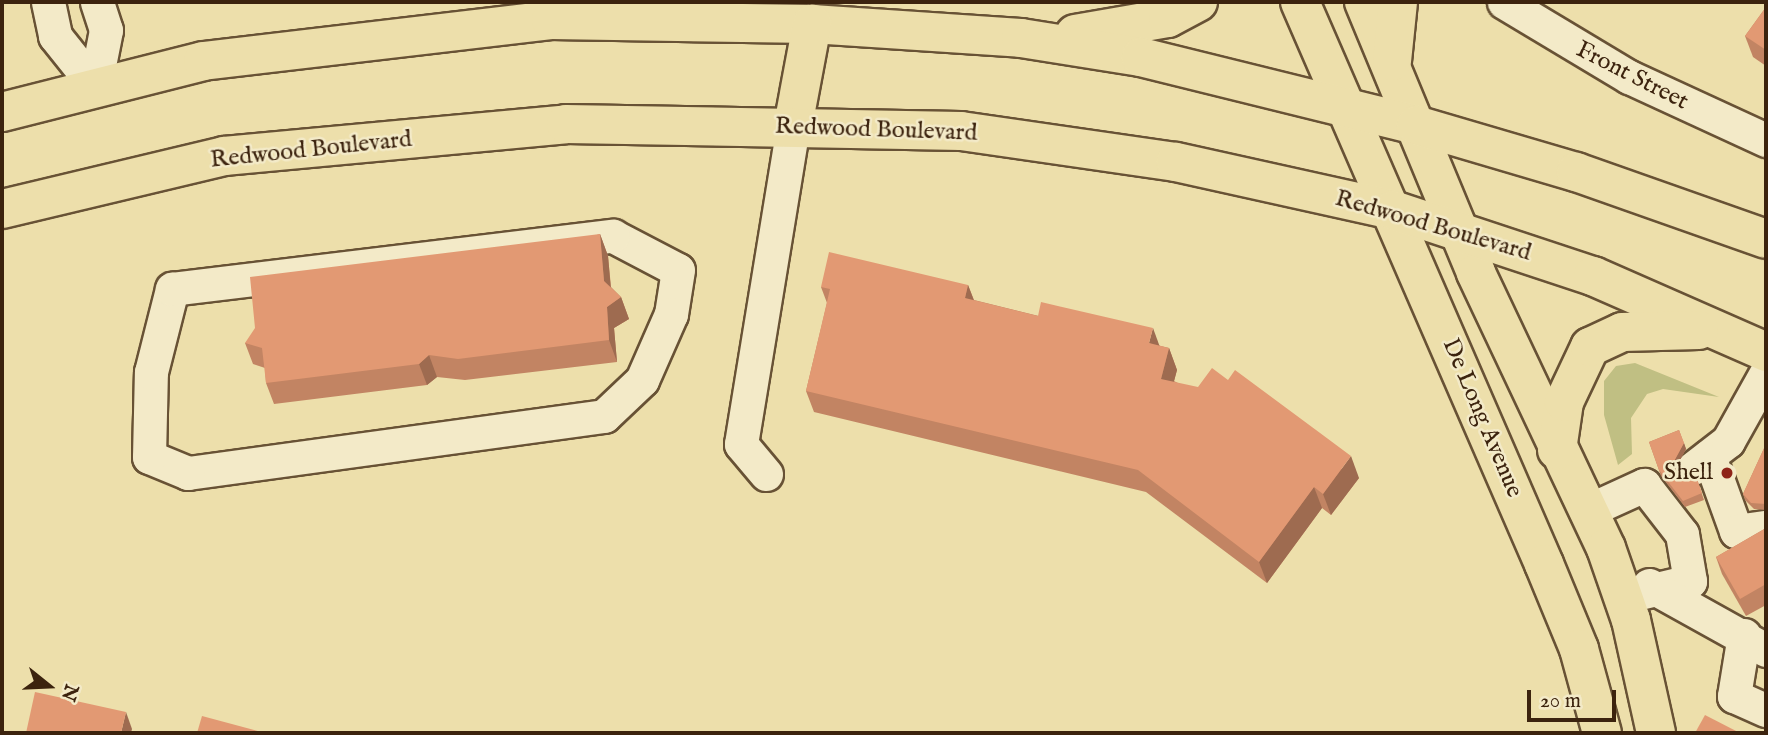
<!DOCTYPE html>
<style>
body{margin:0}
#map{position:relative;width:1768px;height:735px;overflow:hidden;background:#eddfab;font-family:"IM FELL English",serif}
div>[style]{position:absolute}
[style*='--x']{left:calc(var(--x)*1px);top:calc(var(--y)*1px);width:calc(var(--w)*1px);rotate:calc(var(--a)*1deg)}
.green>*{inset:0;background:#c0bf83}
.roads{filter:drop-shadow(2px 0 #685235) drop-shadow(-2px 0 #685235) drop-shadow(0 2px #685235) drop-shadow(0 -2px #685235)}
.minor>*{height:33px;margin:-16.5px;padding:0 16.5px;transform-origin:16.5px;border-radius:16.5px;background:#f3eac8}
.major>*{height:38px;margin:-19px;padding:0 19px;transform-origin:19px;border-radius:19px;background:#eddfab}
.wall>*{inset:0;background:#c28463}
.shaded-wall>*{inset:0;background:#9e6b50}
.building>*{inset:0;background:#e29973}
.dots>*{width:19px;height:19px;translate:-50% -50%;box-sizing:border-box;border:4px solid #f3eac8;border-radius:50%}
span{translate:-50% -50%;white-space:nowrap;text-align:center;line-height:1.15;-webkit-text-stroke:5px #f3eac8;paint-order:stroke}
.street-label{font-size:24px;color:#3c230e}
.poi-label{font-size:24px;color:#3c230e}
.right{translate:-100% -50%;text-align:right}
.frame{position:absolute;inset:0;border:4px solid #3c230e;pointer-events:none}
.north{position:absolute;left:14px;top:651px;width:70px;height:70px;-webkit-text-stroke:5px #f3eac8;paint-order:stroke;rotate:108deg;font-size:19px;font-weight:700;line-height:28px;text-align:center;color:#3c230e}
.north::after{content:'';display:block;margin:auto;width:24px;height:32px;background:#3c230e;clip-path:polygon(50% 0,100% 100%,50% 72%,0 100%)}
.scale{position:absolute;left:1527px;top:690px;width:89px;height:32px;box-sizing:border-box;border:4px solid #3c230e;border-top:0;padding-left:9px;font-size:21px;line-height:24px;white-space:nowrap;color:#3c230e;-webkit-text-stroke:5px #f3eac8;paint-order:stroke}
</style>
<div id="map">
<div class="green">
<i style="clip-path:polygon(1635px 363px,1719px 397px,1663px 389px,1647px 394px,1631px 418px,1632px 454px,1618px 465px,1604px 415px,1604px 381px,1616px 366px)"></i>
</div>
<div class="roads">
<div class="minor">
<i style="--x:48;--y:2;--w:35;--a:78"></i>
<i style="--x:55;--y:36;--w:64;--a:51.3"></i>
<i style="--x:95;--y:86;--w:57;--a:-78.9"></i>
<i style="--x:106;--y:30;--w:29;--a:-108"></i>
<i style="--x:1504;--y:2;--w:146;--a:31"></i>
<i style="--x:1629;--y:77;--w:151;--a:24.7"></i>
<i style="--x:613;--y:236;--w:73;--a:27.6"></i>
<i style="--x:678;--y:270;--w:45;--a:99"></i>
<i style="--x:671;--y:314;--w:72;--a:113.7"></i>
<i style="--x:642;--y:380;--w:52;--a:136.5"></i>
<i style="--x:604;--y:416;--w:420;--a:172.2"></i>
<i style="--x:188;--y:473;--w:42;--a:-157.7"></i>
<i style="--x:149;--y:457;--w:85;--a:-88.7"></i>
<i style="--x:151;--y:372;--w:86;--a:-75.8"></i>
<i style="--x:172;--y:289;--w:444;--a:-6.9"></i>
<i style="--x:1709;--y:456;--w:80;--a:70.2"></i>
<i style="--x:1736;--y:531;--w:30;--a:-8"></i>
<i style="--x:1693;--y:468;--w:44;--a:-37.6"></i>
<i style="--x:1728;--y:441;--w:78;--a:-60.8"></i>
<i style="--x:766;--y:474;--w:39;--a:-130"></i>
<i style="--x:741;--y:444;--w:322;--a:-80.7"></i>
<i style="--x:1587;--y:511;--w:63;--a:-24.5"></i>
<i style="--x:1644;--y:485;--w:62;--a:52.2"></i>
<i style="--x:1682;--y:534;--w:48;--a:80.3"></i>
<i style="--x:1690;--y:581;--w:69;--a:166.6"></i>
<i style="--x:1649;--y:585;--w:134;--a:29.1"></i>
<i style="--x:1744;--y:635;--w:62;--a:99.3"></i>
<i style="--x:1734;--y:696;--w:35;--a:24"></i>
</div>
<div class="major">
<i style="--x:1300;--y:2;--w:613;--a:66.53"></i>
<i style="--x:1544;--y:564;--w:92;--a:67.6"></i>
<i style="--x:1579;--y:649;--w:87;--a:74.7"></i>
<i style="--x:1364;--y:2;--w:293;--a:67.5"></i>
<i style="--x:1476;--y:273;--w:304;--a:64.7"></i>
<i style="--x:1606;--y:548;--w:76;--a:70.9"></i>
<i style="--x:1631;--y:620;--w:116;--a:77.5"></i>
<i style="--x:1075;--y:34;--w:94;--a:-9.8"></i>
<i style="--x:1168;--y:18;--w:34;--a:-28"></i>
<i style="--x:1392;--y:61;--w:59;--a:-84.2"></i>
<i style="--x:2;--y:112;--w:207;--a:-14.2"></i>
<i style="--x:203;--y:61;--w:350;--a:-6.7"></i>
<i style="--x:551;--y:20;--w:261;--a:0.9"></i>
<i style="--x:812;--y:24;--w:209;--a:3.8"></i>
<i style="--x:1021;--y:38;--w:121;--a:9"></i>
<i style="--x:1141;--y:57;--w:283;--a:13.9"></i>
<i style="--x:1416;--y:125;--w:167;--a:16.4"></i>
<i style="--x:1576;--y:172;--w:201;--a:19.4"></i>
<i style="--x:793;--y:126;--w:104;--a:-79.4"></i>
<i style="--x:2;--y:209;--w:228;--a:-13.4"></i>
<i style="--x:224;--y:156;--w:343;--a:-5.3"></i>
<i style="--x:566;--y:124;--w:395;--a:1"></i>
<i style="--x:961;--y:131;--w:217;--a:8.2"></i>
<i style="--x:1176;--y:162;--w:222;--a:12.5"></i>
<i style="--x:1393;--y:210;--w:211;--a:18.3"></i>
<i style="--x:1593;--y:276;--w:189;--a:23.7"></i>
<i style="--x:1557;--y:450;--w:49;--a:-81.7"></i>
<i style="--x:1564;--y:402;--w:61;--a:-64.7"></i>
<i style="--x:1590;--y:347;--w:35;--a:-25"></i>
<i style="--x:1622;--y:332;--w:77;--a:-1.5"></i>
</div>
</div>
<div class="wall">
<i style="clip-path:polygon(1766px 7px,1766px 66px,1753px 57px,1745px 36px)"></i>
<i style="clip-path:polygon(600px 234px,608px 256px,611px 287px,621px 297px,629px 319px,614px 328px,617px 362px,465px 380px,437px 377px,427px 385px,274px 404px,266px 383px,265px 368px,253px 364px,245px 343px)"></i>
<i style="clip-path:polygon(968px 285px,974px 300px,1169px 348px,1177px 370px,1174px 381px,1359px 478px,1331px 515px,1322px 508px,1267px 583px,1146px 492px,814px 412px,806px 391px,827px 303px,821px 287px)"></i>
<i style="clip-path:polygon(1679px 430px,1686px 449px,1675px 469px,1683px 479px,1697px 479px,1704px 500px,1685px 507px,1661px 476px,1649px 442px)"></i>
<i style="clip-path:polygon(1766px 444px,1766px 510px,1754px 509px,1745px 500px,1743px 494px)"></i>
<i style="clip-path:polygon(1766px 528px,1766px 605px,1746px 616px,1722px 574px,1716px 557px)"></i>
</div>
<div class="shaded-wall">
<i style="clip-path:polygon(600px 234px,608px 256px,612px 302px,604px 281px)"></i>
<i style="clip-path:polygon(968px 285px,976px 306px,965px 298px)"></i>
<i style="clip-path:polygon(621px 297px,629px 319px,614px 328px,617px 362px,609px 340px,607px 307px)"></i>
<i style="clip-path:polygon(1153px 328px,1161px 350px,1149px 343px)"></i>
<i style="clip-path:polygon(1169px 348px,1177px 370px,1169px 400px,1161px 379px)"></i>
<i style="clip-path:polygon(429px 355px,437px 377px,427px 385px,419px 364px)"></i>
<i style="clip-path:polygon(1684px 443px,1686px 449px,1674px 471px,1672px 465px)"></i>
<i style="clip-path:polygon(1351px 456px,1359px 478px,1331px 515px,1323px 494px)"></i>
<i style="clip-path:polygon(1314px 487px,1322px 508px,1267px 583px,1259px 562px)"></i>
<i style="clip-path:polygon(126px 712px,132px 729px,131px 733px,121px 733px)"></i>
</div>
<div class="building">
<i style="clip-path:polygon(1766px 7px,1766px 50px,1745px 36px)"></i>
<i style="clip-path:polygon(600px 234px,604px 281px,621px 297px,607px 307px,609px 340px,458px 359px,429px 355px,419px 364px,266px 383px,262px 348px,245px 343px,255px 328px,250px 277px)"></i>
<i style="clip-path:polygon(829px 252px,968px 285px,965px 298px,1038px 316px,1041px 302px,1153px 328px,1149px 343px,1169px 348px,1161px 379px,1198px 387px,1212px 368px,1228px 380px,1235px 370px,1351px 456px,1323px 494px,1314px 487px,1259px 562px,1138px 470px,806px 391px,830px 289px,821px 287px)"></i>
<i style="clip-path:polygon(1679px 430px,1684px 443px,1672px 465px,1683px 479px,1697px 479px,1702px 493px,1683px 501px,1659px 470px,1649px 442px)"></i>
<i style="clip-path:polygon(1766px 444px,1766px 504px,1751px 503px,1743px 494px)"></i>
<i style="clip-path:polygon(1766px 528px,1766px 584px,1740px 599px,1716px 557px)"></i>
<i style="clip-path:polygon(35px 692px,126px 712px,121px 733px,26px 733px)"></i>
<i style="clip-path:polygon(1705px 715px,1740px 733px,1695px 733px)"></i>
<i style="clip-path:polygon(202px 716px,265px 733px,197px 733px)"></i>
</div>
<div class="dots">
<i style="left:1727px;top:473px;background:#8f2418"></i>
</div>
<div class="street-label">
<span style="left:1632px;top:76px;rotate:27deg">Front Street</span>
<span style="left:876px;top:130px;rotate:2deg">Redwood Boulevard</span>
<span style="left:311px;top:150px;rotate:-6deg">Redwood Boulevard</span>
<span style="left:1433px;top:226px;rotate:16deg">Redwood Boulevard</span>
<span style="left:1482px;top:418px;rotate:67deg">De Long Avenue</span>
</div>
<div class="poi-label">
<span class="right" style="left:1713px;top:473px">Shell</span>
</div>
<div class="frame"></div>
<div class="north">N</div>
<div class="scale">20 m</div>
</div>
